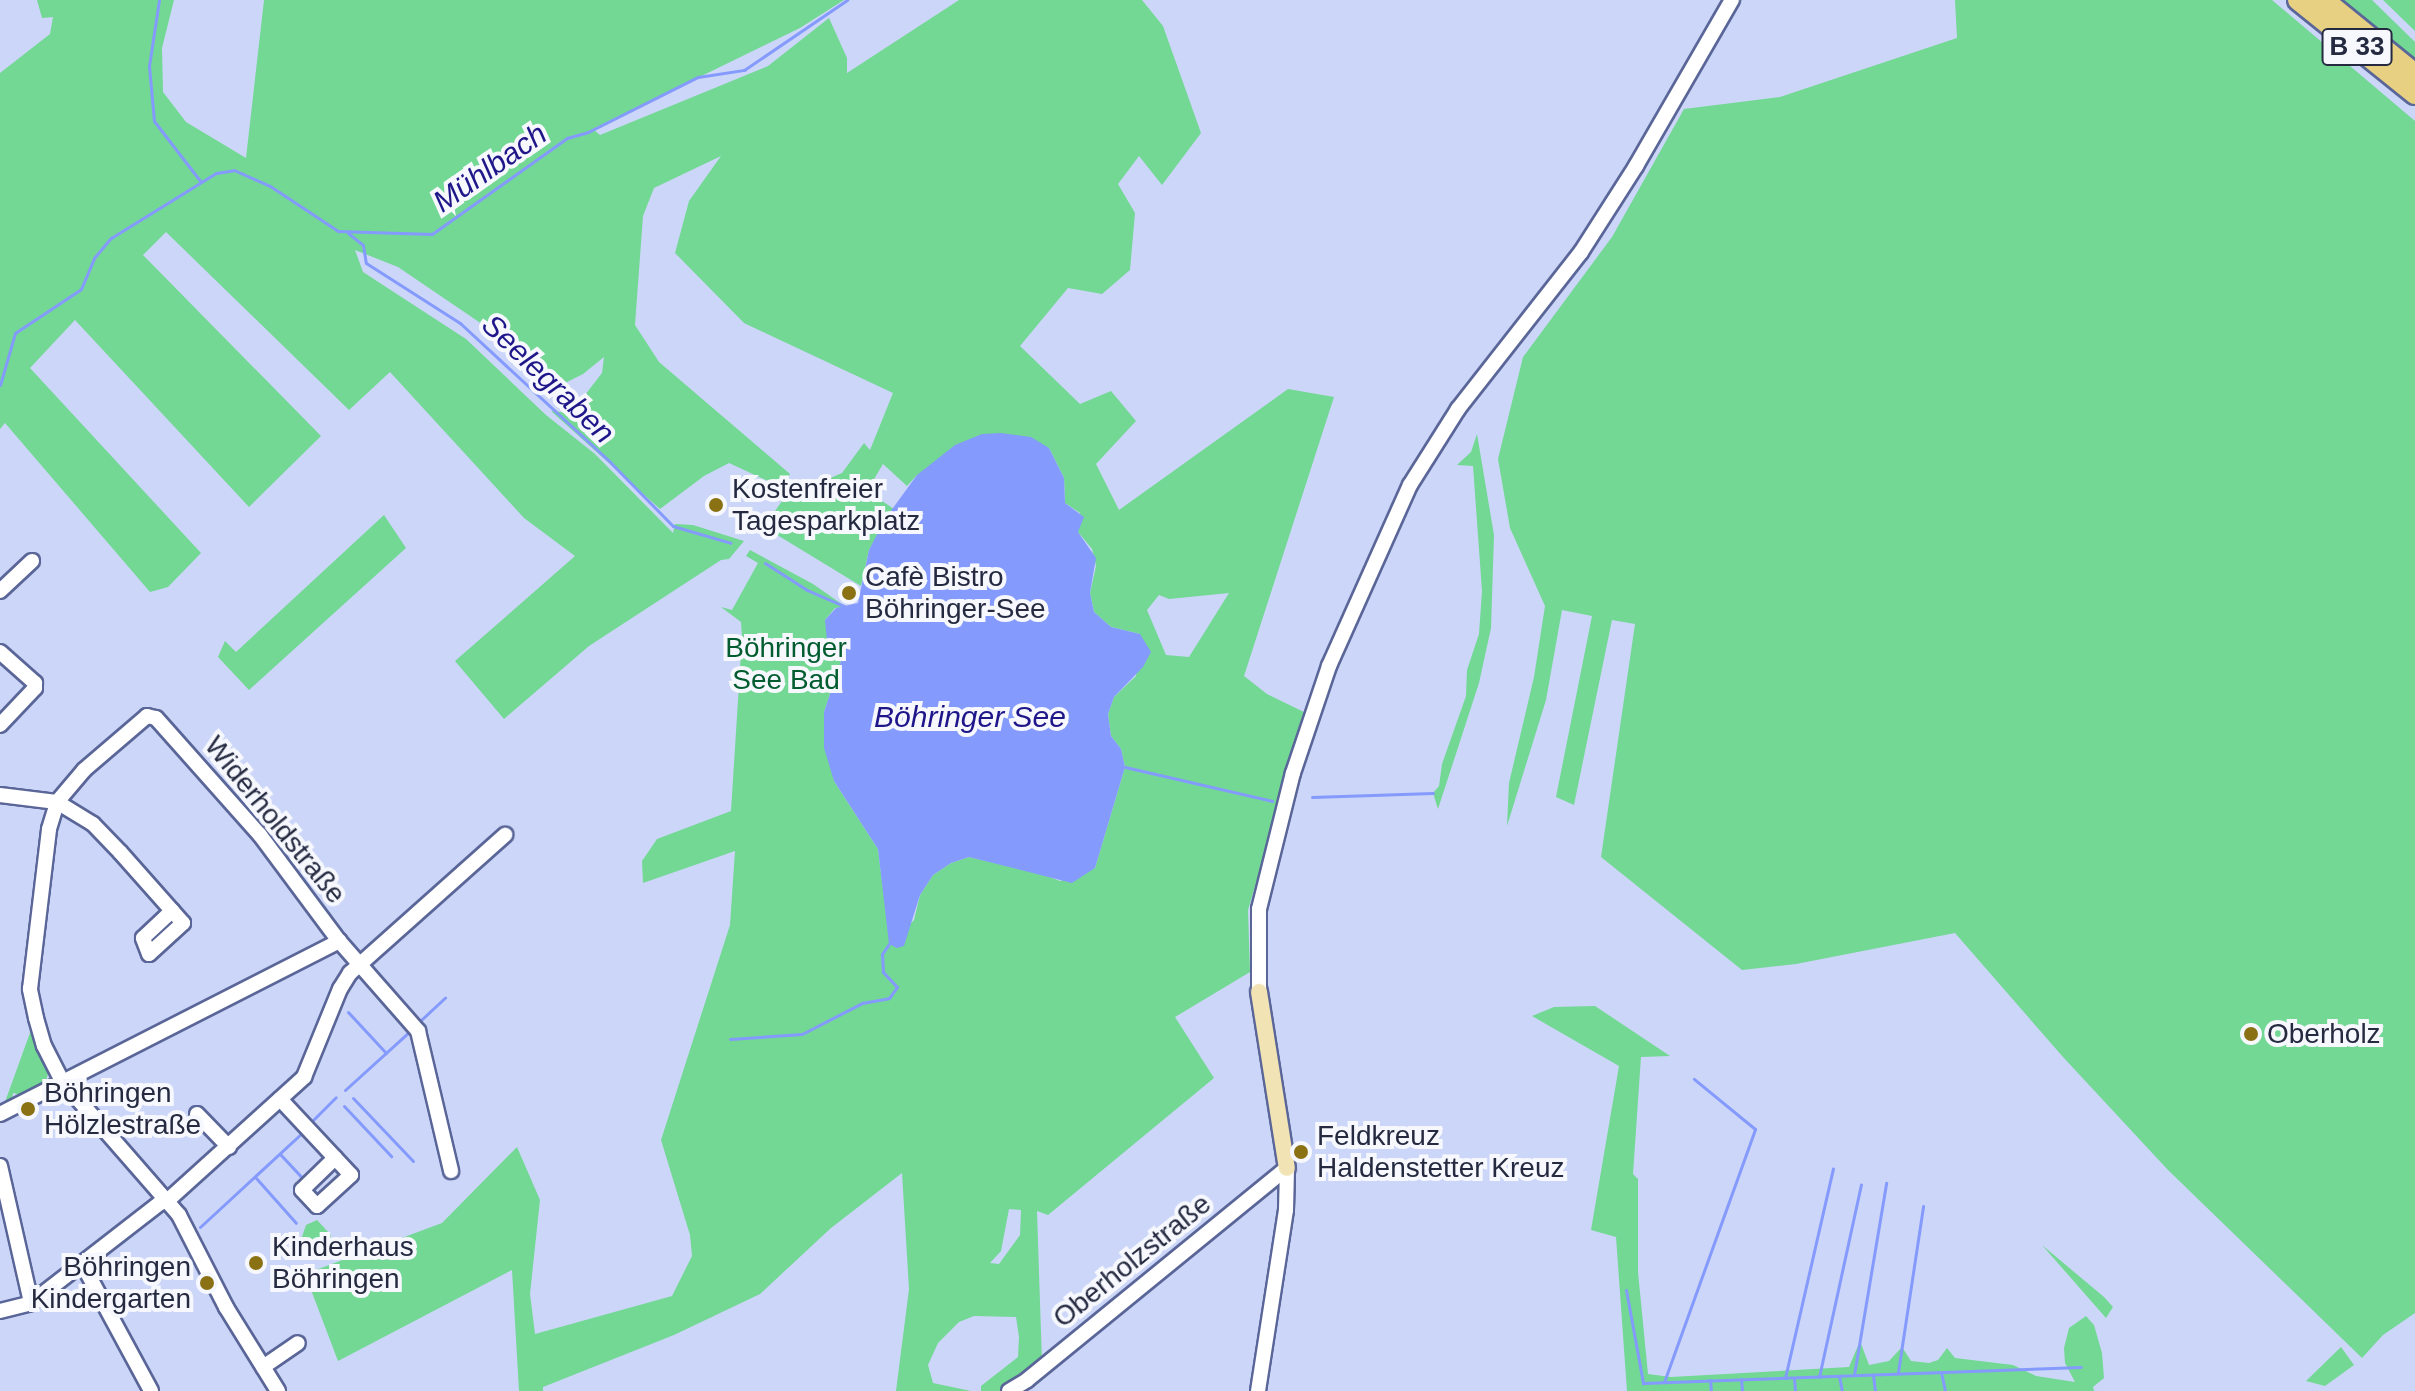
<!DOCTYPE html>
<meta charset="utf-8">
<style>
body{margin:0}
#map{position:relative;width:2415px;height:1391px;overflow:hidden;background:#ccd6f8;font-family:Arial,sans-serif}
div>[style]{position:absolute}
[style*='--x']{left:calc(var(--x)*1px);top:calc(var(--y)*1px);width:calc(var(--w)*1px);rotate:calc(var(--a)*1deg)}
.green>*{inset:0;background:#72d894}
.water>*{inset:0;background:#859afd}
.stream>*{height:3px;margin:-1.5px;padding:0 1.5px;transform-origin:1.5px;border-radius:1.5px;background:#859afd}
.roads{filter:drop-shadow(2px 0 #5a6698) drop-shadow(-2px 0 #5a6698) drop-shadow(0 2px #5a6698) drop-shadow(0 -2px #5a6698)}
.minor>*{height:14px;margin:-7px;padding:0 7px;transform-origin:7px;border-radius:7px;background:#fff}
.major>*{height:16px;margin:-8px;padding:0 8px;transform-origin:8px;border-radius:8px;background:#f1e3b4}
.highway>*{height:20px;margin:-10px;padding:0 10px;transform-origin:10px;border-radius:10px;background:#e7d082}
.dots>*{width:22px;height:22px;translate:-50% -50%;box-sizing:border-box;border:4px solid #f6f8fe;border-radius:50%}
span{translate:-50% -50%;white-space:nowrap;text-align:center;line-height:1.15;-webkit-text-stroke:8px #f6f8fe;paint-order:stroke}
.shield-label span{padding:2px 6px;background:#f6f8fe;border:2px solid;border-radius:6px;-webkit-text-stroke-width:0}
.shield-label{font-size:26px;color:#252a40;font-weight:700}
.poi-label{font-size:28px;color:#252a40}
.left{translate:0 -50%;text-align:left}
.right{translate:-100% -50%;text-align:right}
.park-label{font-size:28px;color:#025c2f}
.street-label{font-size:28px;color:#252a40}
.water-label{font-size:30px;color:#1f168a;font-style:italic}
</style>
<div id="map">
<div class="green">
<i style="clip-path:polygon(evenodd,37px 0,174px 0,162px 48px,163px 92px,186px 122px,246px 158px,264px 0,844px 0,800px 28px,593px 129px,600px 135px,768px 66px,829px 18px,847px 58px,847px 73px,959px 0,1142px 0,1163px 26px,1201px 133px,1162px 185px,1139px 156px,1118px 184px,1135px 213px,1130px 270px,1102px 294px,1068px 288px,1020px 346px,1080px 404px,1111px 391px,1136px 421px,1096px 464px,1119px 510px,1288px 389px,1334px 397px,1244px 676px,1267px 694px,1306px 713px,1248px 910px,1250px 972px,1175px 1017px,1214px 1078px,1048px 1215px,1037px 1211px,1042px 1363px,1002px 1391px,981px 1391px,981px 1386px,1018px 1357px,1019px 1337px,1016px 1317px,974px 1316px,959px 1322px,938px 1343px,928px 1365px,933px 1383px,971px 1391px,896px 1391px,909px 1289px,902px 1173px,831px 1228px,760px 1294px,674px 1335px,543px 1387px,543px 1391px,519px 1391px,512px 1270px,338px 1361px,305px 1274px,442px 1223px,517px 1147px,540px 1200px,530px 1294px,535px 1334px,672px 1296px,692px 1256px,690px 1235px,661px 1140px,730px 925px,735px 851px,643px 883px,642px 861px,657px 839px,731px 811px,742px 637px,741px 622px,721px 607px,732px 610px,758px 563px,746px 556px,750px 550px,813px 584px,846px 607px,835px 608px,825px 620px,834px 649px,843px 655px,824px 712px,834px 781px,878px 849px,890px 944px,914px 920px,920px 895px,933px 875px,951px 863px,969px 857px,1036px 872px,1060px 881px,1095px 868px,1125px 767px,1121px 749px,1111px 736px,1108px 714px,1114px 697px,1136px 676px,1140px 634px,1111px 627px,1094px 612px,1090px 593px,1096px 566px,1092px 549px,1078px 532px,1080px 513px,1065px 503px,1064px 478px,1049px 448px,917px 475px,907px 486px,883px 464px,867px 491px,894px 509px,869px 550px,861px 586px,764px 527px,784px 498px,842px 473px,864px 443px,870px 450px,893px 393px,744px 323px,675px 253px,689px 201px,721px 156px,654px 188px,643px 216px,635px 325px,659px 362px,790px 474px,783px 488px,729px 463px,704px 476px,660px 509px,551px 411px,571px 413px,602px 373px,604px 357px,583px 374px,553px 389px,479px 322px,398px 267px,355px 250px,363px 272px,466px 339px,546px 415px,595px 454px,673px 533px,675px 524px,693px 525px,744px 541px,729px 559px,721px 560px,589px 646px,504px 719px,455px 661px,575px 556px,524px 518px,390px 372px,349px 410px,166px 232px,143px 255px,321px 436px,249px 507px,75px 320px,30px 368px,201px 553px,168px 587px,150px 592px,5px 423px,0 429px,0 73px,50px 34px,53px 17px,42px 18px,37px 0,1229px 593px,1189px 657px,1166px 655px,1147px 610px,1159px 595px,1169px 599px,1229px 593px,37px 0,1009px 1209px,1021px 1210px,1020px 1235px,999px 1264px,990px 1263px,1001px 1251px,1009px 1209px)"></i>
<i style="clip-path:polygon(1955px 0,2272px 0,2415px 121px,2415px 1313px,2383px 1335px,2362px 1358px,2168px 1170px,2063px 1057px,1955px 933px,1796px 964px,1742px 970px,1601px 857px,1635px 624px,1612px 620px,1574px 805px,1556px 797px,1592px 616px,1562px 610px,1546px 700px,1507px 826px,1509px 783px,1534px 677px,1545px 606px,1510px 528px,1498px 459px,1523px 357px,1612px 237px,1684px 109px,1780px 97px,1957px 38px)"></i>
<i style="clip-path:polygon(2340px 0,2372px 0,2415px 42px,2415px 61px)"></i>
<i style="clip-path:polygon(2383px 0,2415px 0,2415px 31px)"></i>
<i style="clip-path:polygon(1477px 434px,1494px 535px,1491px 628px,1479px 683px,1438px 809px,1433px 793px,1439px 786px,1442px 764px,1466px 696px,1467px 670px,1479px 634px,1482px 591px,1473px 466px,1457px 465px,1471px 452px)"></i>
<i style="clip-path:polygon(384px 515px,406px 548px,249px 690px,218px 657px,225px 641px,236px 652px)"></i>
<i style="clip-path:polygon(1595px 1006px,1670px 1056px,1641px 1057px,1633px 1174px,1638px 1179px,1638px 1272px,1648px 1374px,1671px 1377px,1849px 1367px,1860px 1341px,1869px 1365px,1889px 1361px,1902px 1347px,1911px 1361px,1929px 1363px,1938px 1360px,1947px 1348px,1955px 1358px,2013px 1365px,2036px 1376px,2075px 1382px,2065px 1363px,2064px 1348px,2069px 1328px,2086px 1316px,2094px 1325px,2102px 1353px,2104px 1378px,2093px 1387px,2094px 1391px,1627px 1391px,1616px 1237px,1591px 1230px,1619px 1066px,1532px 1016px,1554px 1007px)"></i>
<i style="clip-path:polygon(31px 1030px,48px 1074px,46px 1081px,21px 1095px,13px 1093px,12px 1100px,5px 1102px)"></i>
<i style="clip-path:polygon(317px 1220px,331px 1235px,328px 1249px,312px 1257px,300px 1243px,306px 1225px)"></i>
<i style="clip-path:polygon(2042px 1245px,2104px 1297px,2113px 1307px,2106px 1318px)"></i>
<i style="clip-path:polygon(2341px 1347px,2354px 1365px,2325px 1386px,2306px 1381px)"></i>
</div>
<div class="water">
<i style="clip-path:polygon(1001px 433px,1031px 437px,1049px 448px,1064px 478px,1065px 503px,1084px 517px,1078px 532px,1096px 558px,1090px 593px,1094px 612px,1111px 627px,1140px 634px,1151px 652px,1143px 667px,1114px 697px,1108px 714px,1111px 736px,1121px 749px,1125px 767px,1095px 868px,1072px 883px,969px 857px,951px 863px,933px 875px,920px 895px,904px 946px,897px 948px,889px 944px,878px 849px,834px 781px,824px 748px,824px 712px,843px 655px,827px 642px,825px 620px,836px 608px,858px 603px,869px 550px,885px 519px,917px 475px,955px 445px,982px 434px)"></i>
</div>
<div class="stream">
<i style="--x:159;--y:0;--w:67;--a:98.6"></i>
<i style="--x:149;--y:66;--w:55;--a:84.8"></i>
<i style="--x:154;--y:121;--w:77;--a:52.4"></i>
<i style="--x:348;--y:233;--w:19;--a:39"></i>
<i style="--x:363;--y:245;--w:18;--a:81"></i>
<i style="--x:366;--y:263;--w:112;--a:32.6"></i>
<i style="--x:460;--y:323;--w:206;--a:42.8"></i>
<i style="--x:611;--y:463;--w:88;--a:45.5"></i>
<i style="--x:673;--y:526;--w:60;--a:16.3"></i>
<i style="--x:0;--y:385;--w:54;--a:-73.9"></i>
<i style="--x:15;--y:333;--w:79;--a:-33.7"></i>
<i style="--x:81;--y:289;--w:34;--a:-67"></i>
<i style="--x:94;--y:258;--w:26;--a:-50"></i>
<i style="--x:111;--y:238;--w:123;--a:-31.8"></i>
<i style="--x:216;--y:173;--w:18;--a:-9"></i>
<i style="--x:234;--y:170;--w:39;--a:24"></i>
<i style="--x:270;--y:186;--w:82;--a:33.5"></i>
<i style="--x:338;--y:231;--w:94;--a:1.8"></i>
<i style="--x:432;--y:234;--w:166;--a:-35.4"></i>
<i style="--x:567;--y:138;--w:22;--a:-16"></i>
<i style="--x:588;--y:132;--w:123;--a:-26.6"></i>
<i style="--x:698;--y:77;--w:47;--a:-8.7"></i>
<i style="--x:744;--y:70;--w:125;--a:-34.2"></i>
<i style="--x:765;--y:563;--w:50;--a:32.7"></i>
<i style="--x:807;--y:590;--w:43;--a:23.6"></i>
<i style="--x:1125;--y:767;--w:151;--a:13"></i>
<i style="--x:1312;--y:797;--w:121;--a:-1.9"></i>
<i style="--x:348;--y:1012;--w:56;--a:47.2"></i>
<i style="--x:421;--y:1020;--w:33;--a:-43"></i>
<i style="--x:730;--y:1039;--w:72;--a:-4"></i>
<i style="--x:802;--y:1034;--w:68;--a:-27.3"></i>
<i style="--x:862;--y:1003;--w:27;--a:-10"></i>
<i style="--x:889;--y:998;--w:14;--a:-54"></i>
<i style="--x:897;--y:987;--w:21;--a:-133"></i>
<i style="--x:883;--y:972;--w:18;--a:-93"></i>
<i style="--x:882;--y:954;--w:12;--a:-55"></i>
<i style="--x:345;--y:1090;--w:88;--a:-42.2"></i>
<i style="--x:353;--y:1098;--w:87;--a:46.4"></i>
<i style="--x:344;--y:1106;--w:69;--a:46.8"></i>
<i style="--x:311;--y:1122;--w:35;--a:-45"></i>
<i style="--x:280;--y:1154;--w:34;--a:47"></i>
<i style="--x:256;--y:1178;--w:60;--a:48.4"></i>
<i style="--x:200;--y:1227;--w:139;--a:-42.7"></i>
<i style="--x:1626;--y:1290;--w:95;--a:79.6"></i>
<i style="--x:1643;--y:1383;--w:438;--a:-2.1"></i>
<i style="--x:1898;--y:1372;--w:168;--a:-81.4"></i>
<i style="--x:1941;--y:1372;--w:19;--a:78"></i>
<i style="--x:1854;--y:1375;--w:195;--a:-80.5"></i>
<i style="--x:1873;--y:1375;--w:16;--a:83"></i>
<i style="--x:1839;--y:1376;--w:15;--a:79"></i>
<i style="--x:1819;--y:1377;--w:197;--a:-77.7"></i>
<i style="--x:1785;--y:1378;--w:215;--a:-77.1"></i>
<i style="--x:1741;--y:1379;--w:12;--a:85"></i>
<i style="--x:1794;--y:1379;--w:12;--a:85"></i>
<i style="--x:1710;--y:1380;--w:11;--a:85"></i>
<i style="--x:1664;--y:1382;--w:269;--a:-70.2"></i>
<i style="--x:1755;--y:1129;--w:79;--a:-140.7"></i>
</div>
<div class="roads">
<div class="minor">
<i style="--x:0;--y:591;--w:44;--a:-43.2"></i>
<i style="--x:0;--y:652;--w:47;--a:41.5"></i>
<i style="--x:35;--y:683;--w:5;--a:90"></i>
<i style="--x:35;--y:688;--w:51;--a:133.4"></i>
<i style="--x:0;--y:795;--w:57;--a:7"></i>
<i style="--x:57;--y:802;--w:42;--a:31.4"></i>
<i style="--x:93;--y:824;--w:39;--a:46"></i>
<i style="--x:120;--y:852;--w:95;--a:48.4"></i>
<i style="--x:183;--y:923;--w:46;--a:137.6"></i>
<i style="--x:149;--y:954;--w:17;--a:-111"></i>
<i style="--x:143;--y:938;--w:40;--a:-43"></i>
<i style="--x:1259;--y:992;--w:83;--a:-90"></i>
<i style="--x:1259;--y:909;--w:140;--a:-76"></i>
<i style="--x:1293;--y:773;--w:113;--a:-71.4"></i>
<i style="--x:1329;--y:666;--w:198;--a:-65.9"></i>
<i style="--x:1410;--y:485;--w:90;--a:-57.7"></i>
<i style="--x:1458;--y:409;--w:199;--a:-51.9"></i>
<i style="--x:1581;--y:252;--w:102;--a:-57.4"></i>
<i style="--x:1636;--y:166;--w:192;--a:-60"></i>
<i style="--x:280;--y:1099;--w:104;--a:46.9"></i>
<i style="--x:351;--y:1175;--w:46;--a:137.6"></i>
<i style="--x:317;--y:1206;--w:22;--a:-133"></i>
<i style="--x:302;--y:1190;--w:46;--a:-44.1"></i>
<i style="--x:0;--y:1114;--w:381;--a:-27"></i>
<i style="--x:197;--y:1114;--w:46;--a:45.9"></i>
<i style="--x:0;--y:1166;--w:140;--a:77.2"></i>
<i style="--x:83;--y:1265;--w:143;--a:61.6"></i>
<i style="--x:0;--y:1311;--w:32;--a:-14"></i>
<i style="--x:31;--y:1303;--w:163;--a:-37.8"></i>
<i style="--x:160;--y:1203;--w:7;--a:-16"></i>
<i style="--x:167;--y:1201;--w:185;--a:-42.1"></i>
<i style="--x:304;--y:1077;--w:95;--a:-67.8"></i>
<i style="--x:340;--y:989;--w:19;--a:-58"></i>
<i style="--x:350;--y:973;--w:208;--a:-41.7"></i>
<i style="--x:263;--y:1367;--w:42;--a:-34.4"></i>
<i style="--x:278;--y:1391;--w:99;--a:-121.8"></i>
<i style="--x:226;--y:1307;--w:103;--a:-117.1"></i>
<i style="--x:179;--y:1215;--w:178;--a:-131.1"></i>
<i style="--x:62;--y:1081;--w:39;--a:-117"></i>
<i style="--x:44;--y:1046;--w:29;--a:-106"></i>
<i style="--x:36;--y:1018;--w:30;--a:-102"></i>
<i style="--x:30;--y:989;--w:161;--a:-83.2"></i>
<i style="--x:49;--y:829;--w:28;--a:-73"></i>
<i style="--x:57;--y:802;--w:42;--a:-49.8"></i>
<i style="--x:84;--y:770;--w:83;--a:-40.6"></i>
<i style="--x:147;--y:716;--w:9;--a:13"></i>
<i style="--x:156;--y:718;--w:157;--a:48.4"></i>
<i style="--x:260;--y:835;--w:132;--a:53.3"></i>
<i style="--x:339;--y:941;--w:120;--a:48.7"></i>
<i style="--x:418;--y:1031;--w:144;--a:76.7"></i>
<i style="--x:1009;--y:1391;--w:21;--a:-31"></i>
<i style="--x:1027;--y:1380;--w:335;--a:-39.2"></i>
<i style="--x:1258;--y:1391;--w:183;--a:-81.2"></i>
<i style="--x:1286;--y:1210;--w:42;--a:-88.6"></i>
</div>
<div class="major">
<i style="--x:1259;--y:992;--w:178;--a:81"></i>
</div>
<div class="highway">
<i style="--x:2298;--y:0;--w:150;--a:38.8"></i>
<i style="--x:2324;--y:0;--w:117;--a:39.1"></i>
</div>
</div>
<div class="dots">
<i style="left:716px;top:505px;background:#8a7214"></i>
<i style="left:849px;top:593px;background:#8a7214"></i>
<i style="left:2251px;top:1034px;background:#8a7214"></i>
<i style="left:28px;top:1109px;background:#8a7214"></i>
<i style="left:1301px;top:1152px;background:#8a7214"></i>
<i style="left:256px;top:1263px;background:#8a7214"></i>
<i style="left:207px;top:1283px;background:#8a7214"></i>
</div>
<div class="shield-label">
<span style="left:2357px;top:47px">B 33</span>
</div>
<div class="poi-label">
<span class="left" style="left:732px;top:505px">Kostenfreier<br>Tagesparkplatz</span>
<span class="left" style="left:865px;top:593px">Cafè Bistro<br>Böhringer-See</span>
<span class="left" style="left:2267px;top:1034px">Oberholz</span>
<span class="left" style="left:44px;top:1109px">Böhringen<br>Hölzlestraße</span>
<span class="left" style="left:1317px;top:1152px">Feldkreuz<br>Haldenstetter Kreuz</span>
<span class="left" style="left:272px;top:1263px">Kinderhaus<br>Böhringen</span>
<span class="right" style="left:191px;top:1283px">Böhringen<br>Kindergarten</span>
</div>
<div class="park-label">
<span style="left:786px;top:664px">Böhringer<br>See Bad</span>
</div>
<div class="street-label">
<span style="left:275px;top:820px;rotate:51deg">Widerholdstraße</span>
<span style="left:1132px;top:1261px;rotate:-39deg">Oberholzstraße</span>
</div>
<div class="water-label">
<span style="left:490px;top:168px;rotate:-35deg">Mühlbach</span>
<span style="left:548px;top:379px;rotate:44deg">Seelegraben</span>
<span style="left:970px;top:717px">Böhringer See</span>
</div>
</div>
